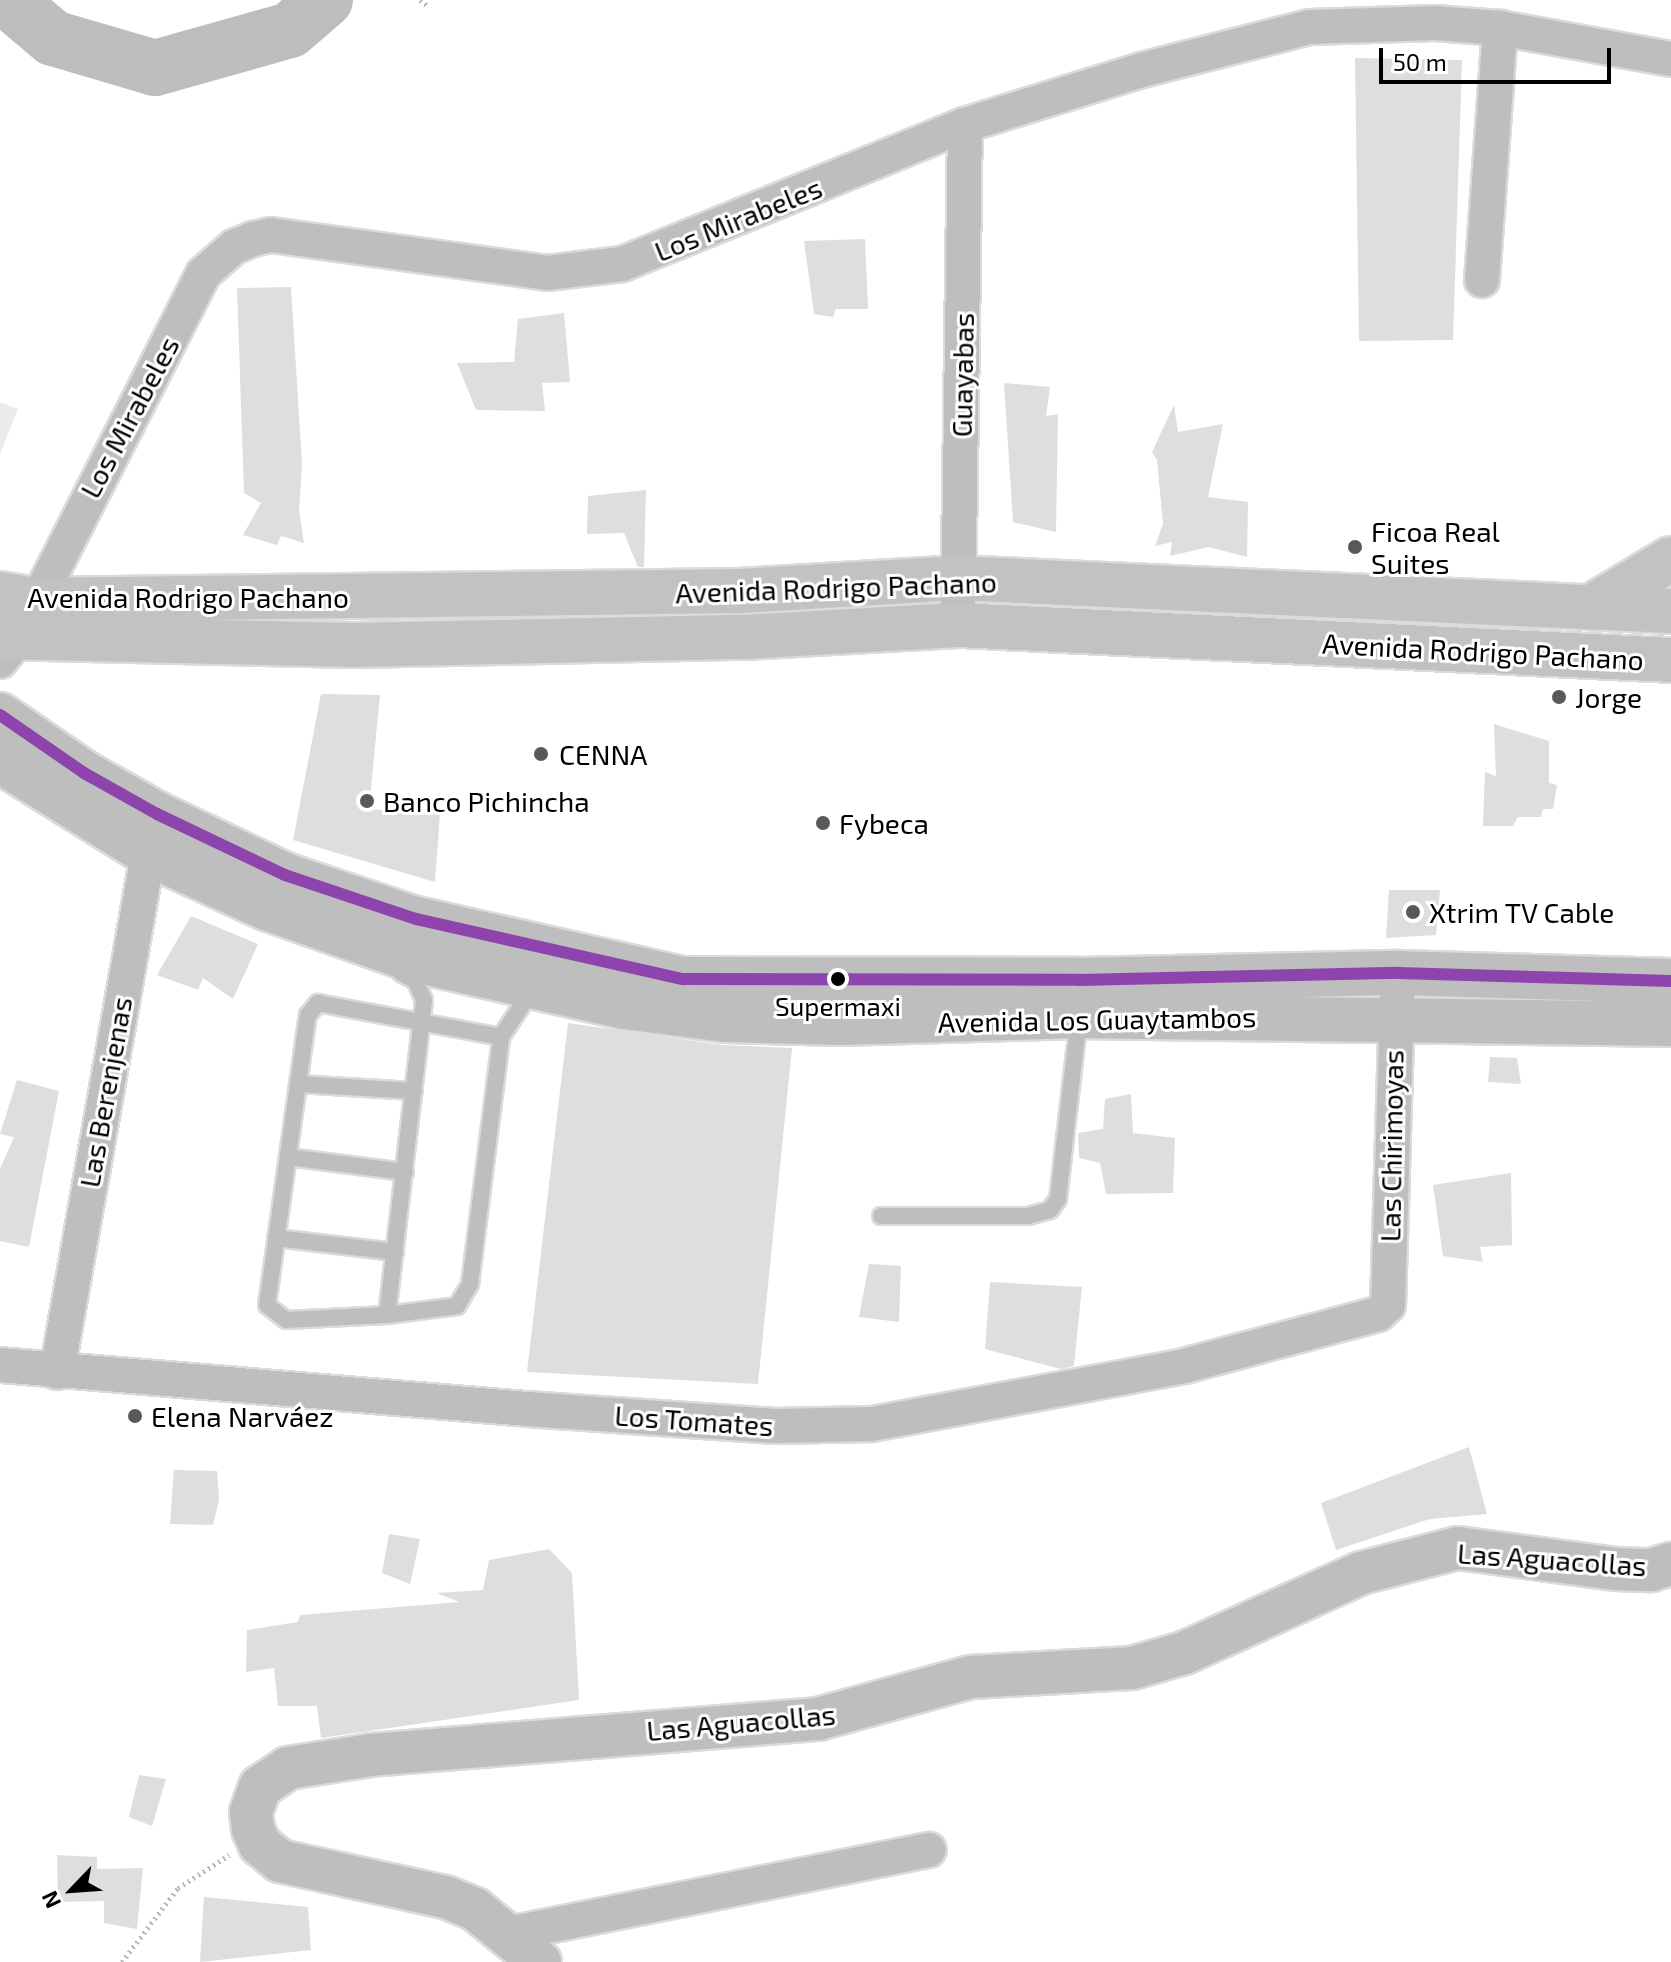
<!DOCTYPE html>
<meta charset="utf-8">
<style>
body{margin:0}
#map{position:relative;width:1671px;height:1962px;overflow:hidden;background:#fff;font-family:"Exo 2",sans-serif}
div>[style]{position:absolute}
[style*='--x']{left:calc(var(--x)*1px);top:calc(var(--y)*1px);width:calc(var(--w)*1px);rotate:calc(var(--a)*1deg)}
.green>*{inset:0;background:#ebebeb}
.river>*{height:56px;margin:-28px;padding:0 28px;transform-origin:28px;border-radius:28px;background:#bdbdbd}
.building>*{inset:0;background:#dedede}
.path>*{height:5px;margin-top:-2.5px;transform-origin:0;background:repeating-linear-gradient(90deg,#b9b9b9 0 2px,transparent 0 6px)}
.roads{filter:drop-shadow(2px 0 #dbdbdb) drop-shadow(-2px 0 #dbdbdb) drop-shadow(0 2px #dbdbdb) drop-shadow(0 -2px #dbdbdb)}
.service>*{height:16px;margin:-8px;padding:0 8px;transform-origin:8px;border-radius:8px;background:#bebebe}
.minor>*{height:34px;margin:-17px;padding:0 17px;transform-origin:17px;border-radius:17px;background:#bebebe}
.tertiary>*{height:42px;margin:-21px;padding:0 21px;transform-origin:21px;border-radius:21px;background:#bebebe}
.secondary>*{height:44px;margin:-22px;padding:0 22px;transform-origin:22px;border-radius:22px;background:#c2c2c2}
.primary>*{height:44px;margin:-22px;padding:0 22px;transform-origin:22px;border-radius:22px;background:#bebebe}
.bus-1>*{height:12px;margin:-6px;padding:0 6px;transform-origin:6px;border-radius:6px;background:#8e44ad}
.dots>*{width:22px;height:22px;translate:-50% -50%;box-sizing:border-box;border:4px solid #fff;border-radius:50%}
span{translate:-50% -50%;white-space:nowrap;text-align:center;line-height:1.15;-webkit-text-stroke:6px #fff;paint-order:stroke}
.bus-label{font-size:26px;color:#000}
.street-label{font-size:28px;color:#000}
.poi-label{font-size:28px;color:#000}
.left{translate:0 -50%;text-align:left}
.north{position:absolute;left:32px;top:1850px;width:80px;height:80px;-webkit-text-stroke:6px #fff;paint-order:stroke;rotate:245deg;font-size:22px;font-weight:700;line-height:32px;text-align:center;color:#000}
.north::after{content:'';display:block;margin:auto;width:28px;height:36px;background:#000;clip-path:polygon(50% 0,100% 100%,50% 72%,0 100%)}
.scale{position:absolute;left:1379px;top:48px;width:232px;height:36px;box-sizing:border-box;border:4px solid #000;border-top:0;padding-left:10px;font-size:24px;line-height:28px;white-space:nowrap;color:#000;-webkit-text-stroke:6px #fff;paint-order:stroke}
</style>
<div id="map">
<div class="green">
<i style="clip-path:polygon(0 402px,18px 409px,0 454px)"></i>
</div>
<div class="river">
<i style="--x:8;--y:0;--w:59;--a:40.2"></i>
<i style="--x:53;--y:38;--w:106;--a:16.4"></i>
<i style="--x:155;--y:68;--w:140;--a:-15.7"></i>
<i style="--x:290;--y:30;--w:46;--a:-40.6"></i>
</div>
<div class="building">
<i style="clip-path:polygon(1355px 58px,1462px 60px,1453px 340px,1359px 341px)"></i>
<i style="clip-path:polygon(865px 239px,868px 309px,836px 309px,833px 317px,814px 314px,804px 241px)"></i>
<i style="clip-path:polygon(291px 287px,302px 464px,299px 510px,304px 543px,281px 536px,277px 545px,243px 535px,261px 503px,244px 493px,237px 288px)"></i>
<i style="clip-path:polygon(564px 313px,570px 382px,542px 383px,545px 411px,476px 410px,457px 363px,514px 362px,518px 319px)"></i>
<i style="clip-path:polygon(1004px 383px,1050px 387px,1046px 416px,1058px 414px,1056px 532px,1013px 522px)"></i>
<i style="clip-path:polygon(1174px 405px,1178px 432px,1223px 424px,1208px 497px,1248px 502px,1247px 557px,1209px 547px,1170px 556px,1172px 542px,1155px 546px,1163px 524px,1157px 460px,1152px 452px)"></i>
<i style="clip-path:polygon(646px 490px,644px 567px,638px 567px,624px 533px,587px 534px,588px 496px)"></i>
<i style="clip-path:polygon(321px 694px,380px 695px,369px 809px,440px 814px,435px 882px,293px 840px)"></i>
<i style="clip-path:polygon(1494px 724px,1549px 741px,1549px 783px,1557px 785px,1553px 809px,1543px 809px,1541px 817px,1518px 817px,1513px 826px,1483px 826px,1485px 772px,1496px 776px)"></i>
<i style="clip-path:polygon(1389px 890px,1440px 890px,1436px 935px,1386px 938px)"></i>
<i style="clip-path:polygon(191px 916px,258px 944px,233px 999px,203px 978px,198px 990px,157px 975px)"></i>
<i style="clip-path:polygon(568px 1023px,722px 1045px,792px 1048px,758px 1384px,527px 1372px)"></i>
<i style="clip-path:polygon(1490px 1057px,1517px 1058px,1521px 1084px,1488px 1082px)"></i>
<i style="clip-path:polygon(17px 1080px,59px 1091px,29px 1247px,0 1241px,0 1169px,14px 1137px,0 1134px)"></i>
<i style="clip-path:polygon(1131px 1094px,1133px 1133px,1175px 1138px,1173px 1193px,1106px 1194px,1100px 1163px,1079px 1158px,1078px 1133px,1103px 1129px,1105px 1099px)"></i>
<i style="clip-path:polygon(1511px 1173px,1512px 1245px,1480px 1247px,1483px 1262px,1443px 1256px,1433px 1185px)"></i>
<i style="clip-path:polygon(869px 1264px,901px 1266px,899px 1322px,859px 1317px)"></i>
<i style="clip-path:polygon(990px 1282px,1082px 1287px,1074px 1366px,1061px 1369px,985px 1349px)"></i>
<i style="clip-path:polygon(1469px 1447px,1487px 1514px,1430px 1519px,1336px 1550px,1321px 1503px)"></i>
<i style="clip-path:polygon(174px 1470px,217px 1471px,219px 1500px,213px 1525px,170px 1524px)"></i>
<i style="clip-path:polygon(389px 1534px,420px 1539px,410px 1584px,382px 1573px)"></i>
<i style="clip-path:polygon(549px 1549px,572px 1573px,579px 1700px,321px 1738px,317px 1706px,278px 1706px,274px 1668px,246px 1672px,247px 1630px,298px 1622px,300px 1615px,460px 1602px,436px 1593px,483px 1590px,489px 1560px)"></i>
<i style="clip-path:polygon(139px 1775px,166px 1779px,152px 1826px,129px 1817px)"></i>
<i style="clip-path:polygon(57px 1855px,97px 1857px,97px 1869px,143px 1868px,137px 1929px,104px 1923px,104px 1901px,58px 1902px)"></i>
<i style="clip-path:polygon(204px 1897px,308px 1907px,311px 1950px,200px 1962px)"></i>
</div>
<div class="path">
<i style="--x:420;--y:0;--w:11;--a:38"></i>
<i style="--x:122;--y:1962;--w:93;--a:-52.9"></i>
<i style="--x:178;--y:1888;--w:61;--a:-32.9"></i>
</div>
<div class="roads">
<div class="service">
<i style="--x:401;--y:973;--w:16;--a:27"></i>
<i style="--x:415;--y:980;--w:22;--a:66"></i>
<i style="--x:424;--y:1000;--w:317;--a:96.7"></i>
<i style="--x:387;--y:1315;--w:71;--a:-7.3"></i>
<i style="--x:457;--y:1306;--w:26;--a:-59"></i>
<i style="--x:470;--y:1284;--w:249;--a:-82.8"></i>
<i style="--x:501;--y:1037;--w:56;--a:-56.6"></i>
<i style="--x:298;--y:1084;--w:116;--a:3.5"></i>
<i style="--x:288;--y:1157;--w:118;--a:7.3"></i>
<i style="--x:881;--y:1216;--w:147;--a:0"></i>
<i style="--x:1028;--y:1216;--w:23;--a:-15"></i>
<i style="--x:1050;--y:1210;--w:14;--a:-54"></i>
<i style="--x:1058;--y:1199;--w:182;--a:-83.4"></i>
<i style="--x:276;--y:1238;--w:120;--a:6.7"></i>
<i style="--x:387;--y:1315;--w:101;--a:177.2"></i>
<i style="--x:286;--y:1320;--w:24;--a:-142"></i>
<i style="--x:267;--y:1305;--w:293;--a:-82"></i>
<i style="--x:308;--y:1015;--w:16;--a:-50"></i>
<i style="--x:318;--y:1003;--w:186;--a:10.5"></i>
</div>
<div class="minor">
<i style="--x:1482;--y:280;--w:253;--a:-85.9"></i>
<i style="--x:958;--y:625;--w:500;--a:-89.2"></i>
<i style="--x:0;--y:661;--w:28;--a:-51"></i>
<i style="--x:18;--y:639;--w:409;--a:-63.1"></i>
<i style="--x:203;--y:274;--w:41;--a:-41.1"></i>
<i style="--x:234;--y:247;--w:21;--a:-23"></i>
<i style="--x:253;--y:239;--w:18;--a:-13"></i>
<i style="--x:271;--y:235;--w:279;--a:7.8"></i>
<i style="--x:547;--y:273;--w:76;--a:-6.8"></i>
<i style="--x:622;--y:264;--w:370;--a:-22.1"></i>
<i style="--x:965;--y:125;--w:185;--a:-17.3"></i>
<i style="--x:1142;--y:70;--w:173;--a:-14.4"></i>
<i style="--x:1310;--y:27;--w:125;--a:-1.8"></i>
<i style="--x:1435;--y:23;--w:65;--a:4.4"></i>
<i style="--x:1500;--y:28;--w:174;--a:10.3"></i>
<i style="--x:0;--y:1365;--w:529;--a:4.77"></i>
<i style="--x:527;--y:1409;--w:249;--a:3.9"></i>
<i style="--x:775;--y:1426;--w:97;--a:-1.2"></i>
<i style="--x:872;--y:1424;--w:317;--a:-10.5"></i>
<i style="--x:1184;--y:1366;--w:201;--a:-15"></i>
<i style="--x:1378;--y:1314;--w:13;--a:-42"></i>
<i style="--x:1388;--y:1305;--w:332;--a:-88.3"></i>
<i style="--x:57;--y:1372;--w:548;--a:-80.02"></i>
<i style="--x:508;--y:1934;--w:429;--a:-11.3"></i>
</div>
<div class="tertiary">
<i style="--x:540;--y:1962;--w:84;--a:-140.8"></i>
<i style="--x:475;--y:1909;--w:32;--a:-158"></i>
<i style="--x:445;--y:1897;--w:169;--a:-167.7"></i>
<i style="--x:280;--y:1861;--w:26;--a:-141"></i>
<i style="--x:260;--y:1845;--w:17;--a:-114"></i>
<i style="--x:253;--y:1829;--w:17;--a:-97"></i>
<i style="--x:251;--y:1812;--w:27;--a:-70"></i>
<i style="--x:260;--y:1787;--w:34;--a:-34"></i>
<i style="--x:288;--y:1768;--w:84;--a:-8.9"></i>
<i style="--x:371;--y:1755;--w:448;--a:-4.6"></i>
<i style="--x:818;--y:1719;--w:159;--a:-15.4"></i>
<i style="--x:971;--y:1677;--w:161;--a:-3.2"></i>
<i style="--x:1132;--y:1668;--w:54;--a:-16.1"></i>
<i style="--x:1184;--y:1653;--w:194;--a:-24.3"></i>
<i style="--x:1361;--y:1573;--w:100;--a:-14.5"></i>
<i style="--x:1458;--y:1548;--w:158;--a:7.6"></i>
<i style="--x:1615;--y:1569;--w:36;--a:2"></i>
<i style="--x:1651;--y:1570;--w:21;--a:-17"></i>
</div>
<div class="secondary">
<i style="--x:0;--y:594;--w:35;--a:10"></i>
<i style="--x:34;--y:600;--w:706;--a:-0.73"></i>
<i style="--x:740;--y:591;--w:217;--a:-3.4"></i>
<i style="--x:957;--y:578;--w:715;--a:2.65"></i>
<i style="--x:1596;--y:604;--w:87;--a:-31"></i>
<i style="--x:0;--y:637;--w:354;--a:1.3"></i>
<i style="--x:354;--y:645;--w:390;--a:-1.2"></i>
<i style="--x:744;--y:637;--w:214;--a:-3.2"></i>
<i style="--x:958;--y:625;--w:714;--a:2.81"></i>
</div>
<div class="primary">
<i style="--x:0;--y:715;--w:102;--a:34.6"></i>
<i style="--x:84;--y:773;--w:84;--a:29.3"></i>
<i style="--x:157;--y:814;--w:142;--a:25.5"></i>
<i style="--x:285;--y:875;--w:138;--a:18.6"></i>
<i style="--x:416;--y:919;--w:274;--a:12.7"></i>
<i style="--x:683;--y:979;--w:396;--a:0.1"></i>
<i style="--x:1079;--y:980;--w:319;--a:-1.3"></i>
<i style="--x:1398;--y:973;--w:273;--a:1.7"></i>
<i style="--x:0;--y:761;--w:173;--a:32"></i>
<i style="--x:147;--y:853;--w:131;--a:24.8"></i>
<i style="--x:266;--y:908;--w:153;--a:19.5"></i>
<i style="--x:410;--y:959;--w:219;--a:12.6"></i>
<i style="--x:624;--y:1007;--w:102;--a:7.3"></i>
<i style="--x:725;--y:1020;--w:116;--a:1.5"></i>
<i style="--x:841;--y:1023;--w:238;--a:-1.7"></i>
<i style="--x:1079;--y:1016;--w:592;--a:0.77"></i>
</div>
</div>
<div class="bus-1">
<i style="--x:0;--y:715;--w:102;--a:34.6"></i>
<i style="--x:84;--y:773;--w:84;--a:29.3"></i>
<i style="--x:157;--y:814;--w:142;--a:25.5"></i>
<i style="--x:285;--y:875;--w:138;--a:18.6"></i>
<i style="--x:416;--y:919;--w:274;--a:12.7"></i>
<i style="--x:683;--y:979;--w:396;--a:0.1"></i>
<i style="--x:1079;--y:980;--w:319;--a:-1.3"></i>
<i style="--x:1398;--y:973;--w:273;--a:1.7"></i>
</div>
<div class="dots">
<i style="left:1355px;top:547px;background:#595959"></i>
<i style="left:1559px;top:697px;background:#595959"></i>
<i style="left:541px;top:754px;background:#595959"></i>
<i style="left:367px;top:801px;background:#595959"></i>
<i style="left:823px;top:823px;background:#595959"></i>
<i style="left:1413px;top:912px;background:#595959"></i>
<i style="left:838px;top:979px;background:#000"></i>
<i style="left:135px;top:1416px;background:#595959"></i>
</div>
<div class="bus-label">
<span style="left:838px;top:1006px">Supermaxi</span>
</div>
<div class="street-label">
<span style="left:738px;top:219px;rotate:-22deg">Los Mirabeles</span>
<span style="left:962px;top:375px;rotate:-89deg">Guayabas</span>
<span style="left:129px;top:417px;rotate:-62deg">Los Mirabeles</span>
<span style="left:836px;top:587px;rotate:-2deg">Avenida Rodrigo Pachano</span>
<span style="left:188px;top:597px">Avenida Rodrigo Pachano</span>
<span style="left:1483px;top:651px;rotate:3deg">Avenida Rodrigo Pachano</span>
<span style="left:1097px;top:1019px;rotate:-1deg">Avenida Los Guaytambos</span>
<span style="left:105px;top:1092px;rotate:-80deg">Las Berenjenas</span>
<span style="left:1391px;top:1146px;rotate:-89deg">Las Chirimoyas</span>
<span style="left:694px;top:1420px;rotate:4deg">Los Tomates</span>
<span style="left:1552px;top:1559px;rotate:4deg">Las Aguacollas</span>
<span style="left:741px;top:1722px;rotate:-5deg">Las Aguacollas</span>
</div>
<div class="poi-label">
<span class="left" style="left:1371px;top:547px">Ficoa Real<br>Suites</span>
<span class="left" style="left:1575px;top:697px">Jorge</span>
<span class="left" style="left:559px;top:754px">CENNA</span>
<span class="left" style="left:383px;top:801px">Banco Pichincha</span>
<span class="left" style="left:839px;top:823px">Fybeca</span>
<span class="left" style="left:1429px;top:912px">Xtrim TV Cable</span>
<span class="left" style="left:151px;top:1416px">Elena Narváez</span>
</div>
<div class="north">N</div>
<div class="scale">50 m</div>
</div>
